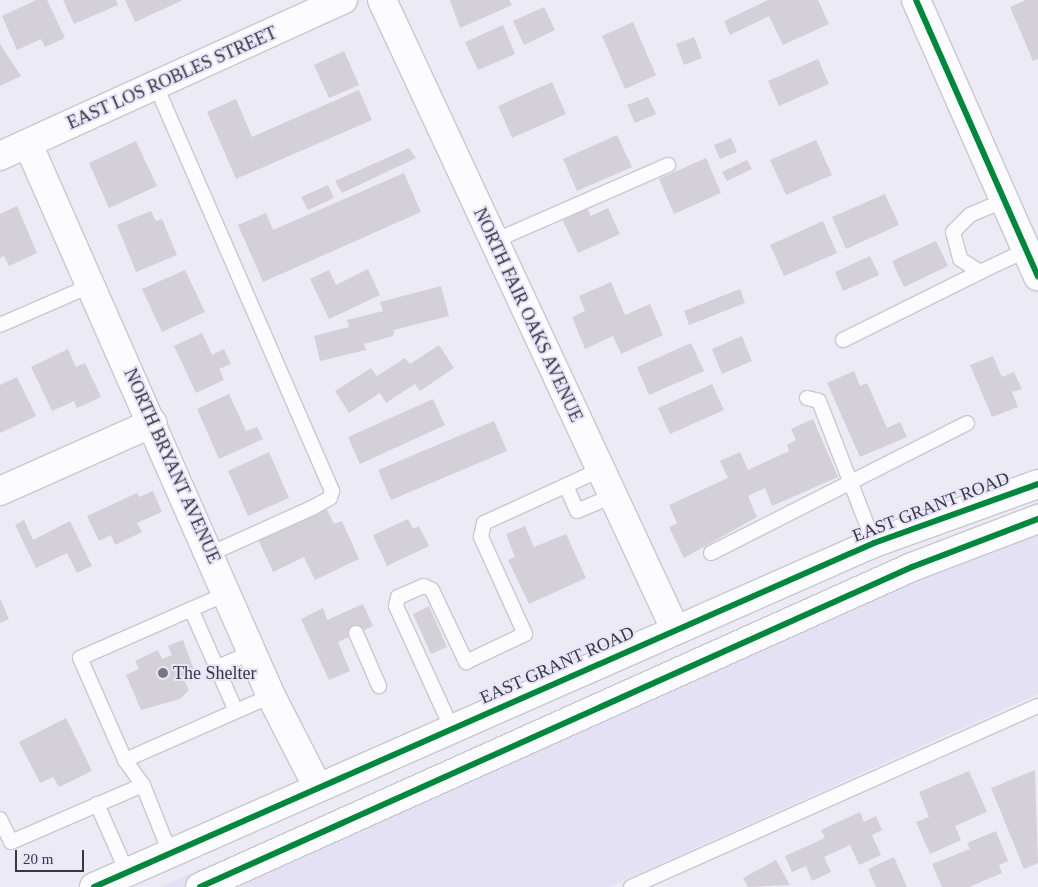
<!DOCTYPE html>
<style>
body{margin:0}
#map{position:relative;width:1038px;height:887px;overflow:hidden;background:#eceaf5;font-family:Georgia,serif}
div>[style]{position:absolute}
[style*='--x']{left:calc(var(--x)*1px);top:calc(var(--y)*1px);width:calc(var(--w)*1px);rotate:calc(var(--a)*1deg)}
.built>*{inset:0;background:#e4e1f5}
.building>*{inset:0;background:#d3d0d7}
.roads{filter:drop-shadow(1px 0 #c9c7d0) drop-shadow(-1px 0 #c9c7d0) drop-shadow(0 1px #c9c7d0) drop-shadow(0 -1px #c9c7d0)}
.lane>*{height:14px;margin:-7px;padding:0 7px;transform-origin:7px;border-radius:7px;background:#fcfcfe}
.street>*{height:28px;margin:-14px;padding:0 14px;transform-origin:14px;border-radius:14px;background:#fcfcfe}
.secondary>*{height:28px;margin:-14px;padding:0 14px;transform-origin:14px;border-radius:14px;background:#fcfcfe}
.primary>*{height:28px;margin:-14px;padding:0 14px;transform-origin:14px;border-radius:14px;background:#fcfcfe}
.cycleway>*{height:6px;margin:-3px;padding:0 3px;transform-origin:3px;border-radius:3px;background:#00873e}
.dots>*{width:14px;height:14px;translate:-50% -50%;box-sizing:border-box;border:2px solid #e8e5fa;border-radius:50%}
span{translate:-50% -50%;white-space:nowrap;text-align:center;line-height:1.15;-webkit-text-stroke:4px #e8e5fa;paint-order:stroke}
.street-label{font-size:18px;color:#393840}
.poi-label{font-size:18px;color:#393840}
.left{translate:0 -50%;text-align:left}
.scale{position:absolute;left:15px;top:850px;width:69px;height:22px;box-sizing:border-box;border:2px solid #393840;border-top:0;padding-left:6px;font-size:15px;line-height:18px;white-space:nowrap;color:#393840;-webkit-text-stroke:4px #e8e5fa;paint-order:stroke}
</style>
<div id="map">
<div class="built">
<i style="clip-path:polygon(1038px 502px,1038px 694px,609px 887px,160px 887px)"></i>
</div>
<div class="building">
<i style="clip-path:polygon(36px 0,47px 0,65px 38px,45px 47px,41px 39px,17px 50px,2px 16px)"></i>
<i style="clip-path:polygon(63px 0,116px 0,118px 5px,74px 24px)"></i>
<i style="clip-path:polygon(125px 0,183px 0,135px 22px)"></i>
<i style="clip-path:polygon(450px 0,509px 0,512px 5px,460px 28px)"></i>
<i style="clip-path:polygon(768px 0,818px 0,829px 24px,783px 45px,769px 16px,730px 35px,724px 21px)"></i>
<i style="clip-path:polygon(1026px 0,1038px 0,1038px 59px,1033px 61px,1010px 7px)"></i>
<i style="clip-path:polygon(544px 7px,555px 30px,524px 45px,513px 21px)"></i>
<i style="clip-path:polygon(633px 22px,656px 75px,625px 89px,602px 36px)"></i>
<i style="clip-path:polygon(503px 25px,515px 54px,478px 70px,465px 42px)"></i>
<i style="clip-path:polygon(694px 37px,702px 58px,684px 65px,676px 44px)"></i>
<i style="clip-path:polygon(0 44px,21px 76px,0 86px)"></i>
<i style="clip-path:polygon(344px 51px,359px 85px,329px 98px,314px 65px)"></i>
<i style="clip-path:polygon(818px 59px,829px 84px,779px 106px,768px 81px)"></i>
<i style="clip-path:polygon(552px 82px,566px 114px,512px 138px,498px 106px)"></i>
<i style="clip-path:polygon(359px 90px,372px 120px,236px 179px,207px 112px,236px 99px,252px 137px)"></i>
<i style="clip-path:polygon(648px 97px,656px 114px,635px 123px,627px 105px)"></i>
<i style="clip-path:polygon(617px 135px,632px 167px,577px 191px,563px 159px)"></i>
<i style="clip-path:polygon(731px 138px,737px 152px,720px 159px,714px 145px)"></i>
<i style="clip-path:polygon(816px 140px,832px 175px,786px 195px,770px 160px)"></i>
<i style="clip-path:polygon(136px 141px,157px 186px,109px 208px,89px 163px)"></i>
<i style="clip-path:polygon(409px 148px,416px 158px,342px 193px,335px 181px)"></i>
<i style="clip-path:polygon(706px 158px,721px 193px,674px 214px,659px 179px)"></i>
<i style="clip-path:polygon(747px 160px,752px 169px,727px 181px,722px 172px)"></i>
<i style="clip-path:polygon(404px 173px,421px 212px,263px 282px,238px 225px,266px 213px,273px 230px)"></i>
<i style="clip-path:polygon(328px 185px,334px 198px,308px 210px,301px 197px)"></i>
<i style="clip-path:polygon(885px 194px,899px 225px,846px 249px,832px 217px)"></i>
<i style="clip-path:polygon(17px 206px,37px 253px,9px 266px,4px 256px,0 258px,0 214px)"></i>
<i style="clip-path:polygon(587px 208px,591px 216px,608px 208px,620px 234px,578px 253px,562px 219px)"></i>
<i style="clip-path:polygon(151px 211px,156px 221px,162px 219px,177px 255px,136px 272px,117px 225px)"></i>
<i style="clip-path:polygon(823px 221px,837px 253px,784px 276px,770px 245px)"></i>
<i style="clip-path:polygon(936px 241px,948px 266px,904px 287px,892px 261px)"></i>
<i style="clip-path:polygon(870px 256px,879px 275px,843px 291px,835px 272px)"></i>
<i style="clip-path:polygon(368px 269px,380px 295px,329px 319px,310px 279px,329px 270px,336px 285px)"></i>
<i style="clip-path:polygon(185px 270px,205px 312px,162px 332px,142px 289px)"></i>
<i style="clip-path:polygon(611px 282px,625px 315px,650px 304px,663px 335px,621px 354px,613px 336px,585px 349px,572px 317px,585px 311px,579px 296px)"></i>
<i style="clip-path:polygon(441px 286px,449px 316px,394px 330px,393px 336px,364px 344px,366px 350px,320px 361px,314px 336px,349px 327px,347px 320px,383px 311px,380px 302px)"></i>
<i style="clip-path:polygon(740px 289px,745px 303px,689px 325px,684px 311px)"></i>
<i style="clip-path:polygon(202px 333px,212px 355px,224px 349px,231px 364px,219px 369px,224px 380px,196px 393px,174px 346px)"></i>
<i style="clip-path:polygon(742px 336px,752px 361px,722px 374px,712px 349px)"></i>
<i style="clip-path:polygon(691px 343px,704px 371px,649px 395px,637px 367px)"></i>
<i style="clip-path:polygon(439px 345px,454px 368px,420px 391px,415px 384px,386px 403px,380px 393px,349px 413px,335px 391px,371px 368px,377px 376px,405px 358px,410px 364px)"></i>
<i style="clip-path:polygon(68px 349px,76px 367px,85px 363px,101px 397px,77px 408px,74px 401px,52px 411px,31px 367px)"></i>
<i style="clip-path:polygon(993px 356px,1002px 377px,1014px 372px,1022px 389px,1012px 392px,1018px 407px,992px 417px,970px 365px)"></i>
<i style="clip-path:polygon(854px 371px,860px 386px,867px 383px,887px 428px,900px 422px,907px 437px,860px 457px,827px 383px)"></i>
<i style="clip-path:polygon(17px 377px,36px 416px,0 433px,0 385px)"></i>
<i style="clip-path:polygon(712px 384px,724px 410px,670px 434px,658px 408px)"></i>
<i style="clip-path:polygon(229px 394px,246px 431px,257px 427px,263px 439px,219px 459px,197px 409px)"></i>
<i style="clip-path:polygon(433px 399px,445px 425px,360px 464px,348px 437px)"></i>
<i style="clip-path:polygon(813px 419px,838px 477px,772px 506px,765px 488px,748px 496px,757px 517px,684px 558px,669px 527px,677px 523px,669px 505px,728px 478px,720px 461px,740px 452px,748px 470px,789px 451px,787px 445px,796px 440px,791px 429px)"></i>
<i style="clip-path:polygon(494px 421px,507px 451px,391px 500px,378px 470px)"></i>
<i style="clip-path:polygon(269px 452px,289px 498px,248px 516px,228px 471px)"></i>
<i style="clip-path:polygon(153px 491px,162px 512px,137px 523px,142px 532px,115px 545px,111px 535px,99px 541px,87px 516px,137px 493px,139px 497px)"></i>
<i style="clip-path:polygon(326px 508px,334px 524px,342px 521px,359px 559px,315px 580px,304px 557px,273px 572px,258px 539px)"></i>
<i style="clip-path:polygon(408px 519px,413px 529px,419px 526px,429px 546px,387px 566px,373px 535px)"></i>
<i style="clip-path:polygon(24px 520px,33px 540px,70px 521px,92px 566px,77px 573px,67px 553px,36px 568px,15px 525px)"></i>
<i style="clip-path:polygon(525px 526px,534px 547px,566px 534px,586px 578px,529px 604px,508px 560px,515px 557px,506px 534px)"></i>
<i style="clip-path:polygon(0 598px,9px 619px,0 623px)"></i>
<i style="clip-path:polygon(363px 604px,373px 626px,338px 642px,350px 671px,329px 680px,301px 619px,323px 608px,327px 620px)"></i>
<i style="clip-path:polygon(429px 606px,447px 647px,431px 654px,413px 614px)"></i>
<i style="clip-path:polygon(183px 640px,198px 681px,182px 676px,189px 690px,180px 699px,141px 710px,126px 675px,139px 669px,135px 661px,158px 650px,162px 659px,172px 655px,168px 646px)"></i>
<i style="clip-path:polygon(66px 718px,92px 771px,59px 787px,53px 777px,40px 783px,19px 742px)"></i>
<i style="clip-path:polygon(1035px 770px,1038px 863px,1024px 869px,991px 788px)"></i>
<i style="clip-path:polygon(969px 771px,987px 812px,955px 826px,961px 840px,930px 854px,916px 822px,929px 817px,919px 792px)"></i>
<i style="clip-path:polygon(860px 812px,864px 822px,876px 816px,882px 830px,872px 835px,881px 855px,859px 865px,850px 845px,824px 857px,831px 872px,812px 881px,806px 866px,792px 872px,785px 856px,825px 838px,821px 830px)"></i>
<i style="clip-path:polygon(996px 831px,1008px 861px,999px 865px,1002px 873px,969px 887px,942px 887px,932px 864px,970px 849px,967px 843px)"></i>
<i style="clip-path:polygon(894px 857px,907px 887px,876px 887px,868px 869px)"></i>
<i style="clip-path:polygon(776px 860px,790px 885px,748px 887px,743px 878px)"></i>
</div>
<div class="roads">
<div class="lane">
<i style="--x:156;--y:86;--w:442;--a:66.5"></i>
<i style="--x:332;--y:491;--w:7;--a:106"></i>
<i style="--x:330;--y:498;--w:18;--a:151"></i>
<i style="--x:314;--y:507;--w:114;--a:155.7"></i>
<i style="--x:1005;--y:200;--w:38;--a:157"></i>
<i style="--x:970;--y:215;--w:24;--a:135"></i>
<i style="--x:953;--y:232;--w:28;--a:75"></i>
<i style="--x:960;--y:259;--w:24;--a:33"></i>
<i style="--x:980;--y:272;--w:52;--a:-25.1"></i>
<i style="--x:494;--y:241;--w:190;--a:-23.6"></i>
<i style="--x:0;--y:325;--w:100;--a:-23.5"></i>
<i style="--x:843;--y:340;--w:153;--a:-26.4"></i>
<i style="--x:807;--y:398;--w:12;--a:14"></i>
<i style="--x:819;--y:401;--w:152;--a:68.8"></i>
<i style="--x:566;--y:486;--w:27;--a:66"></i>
<i style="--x:577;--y:511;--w:39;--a:-23"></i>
<i style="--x:711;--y:553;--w:287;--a:-26.9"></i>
<i style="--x:191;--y:609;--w:111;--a:66.2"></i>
<i style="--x:356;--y:633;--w:58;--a:66.5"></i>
<i style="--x:216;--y:668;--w:39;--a:-24"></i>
<i style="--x:452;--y:729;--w:135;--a:-114.5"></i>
<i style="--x:396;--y:606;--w:9;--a:-77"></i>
<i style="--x:398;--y:597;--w:28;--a:-23"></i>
<i style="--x:424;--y:586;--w:9;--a:27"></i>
<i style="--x:432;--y:590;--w:80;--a:64.7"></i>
<i style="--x:466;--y:662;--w:65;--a:-25.4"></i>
<i style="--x:525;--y:634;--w:107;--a:-114.4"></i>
<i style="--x:481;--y:537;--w:14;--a:-78"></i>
<i style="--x:484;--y:523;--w:128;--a:-24.6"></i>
<i style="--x:125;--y:760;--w:159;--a:-23.7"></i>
<i style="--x:97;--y:804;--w:74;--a:66.2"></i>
<i style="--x:0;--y:819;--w:25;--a:64"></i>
<i style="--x:11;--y:842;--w:144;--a:-23.4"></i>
<i style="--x:170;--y:853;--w:73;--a:-111.7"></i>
<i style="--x:143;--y:785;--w:31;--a:-126"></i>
<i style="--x:125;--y:760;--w:111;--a:-113.8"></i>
<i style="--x:80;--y:658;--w:159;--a:-23.7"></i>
<i style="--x:631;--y:887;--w:445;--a:-24"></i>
</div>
<div class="street">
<i style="--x:382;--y:0;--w:694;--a:65.02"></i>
<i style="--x:28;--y:144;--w:603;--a:66.24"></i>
<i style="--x:271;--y:696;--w:103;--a:62.9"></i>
<i style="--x:0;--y:156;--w:377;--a:-24.5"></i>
<i style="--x:0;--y:491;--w:167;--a:-24"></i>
</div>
<div class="secondary">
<i style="--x:916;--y:0;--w:302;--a:66.2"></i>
</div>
<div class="primary">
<i style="--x:94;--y:887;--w:852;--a:-23.8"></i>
<i style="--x:874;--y:543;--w:174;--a:-19.8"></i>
<i style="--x:200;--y:887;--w:781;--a:-24.2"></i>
<i style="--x:912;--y:567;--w:135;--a:-20.9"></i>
</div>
</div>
<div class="cycleway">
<i style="--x:916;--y:0;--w:302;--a:66.2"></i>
<i style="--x:94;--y:887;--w:852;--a:-23.8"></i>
<i style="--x:874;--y:543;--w:174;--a:-19.8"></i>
<i style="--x:200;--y:887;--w:781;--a:-24.2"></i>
<i style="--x:912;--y:567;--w:135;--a:-20.9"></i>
</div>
<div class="dots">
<i style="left:163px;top:673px;background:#78767f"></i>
</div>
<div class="street-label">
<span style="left:172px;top:78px;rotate:-24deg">EAST LOS ROBLES STREET</span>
<span style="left:528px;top:315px;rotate:65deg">NORTH FAIR OAKS AVENUE</span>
<span style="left:172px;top:466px;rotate:66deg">NORTH BRYANT AVENUE</span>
<span style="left:931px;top:507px;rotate:-21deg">EAST GRANT ROAD</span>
<span style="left:557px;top:665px;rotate:-24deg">EAST GRANT ROAD</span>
</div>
<div class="poi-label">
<span class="left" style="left:173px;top:673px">The Shelter</span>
</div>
<div class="scale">20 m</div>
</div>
